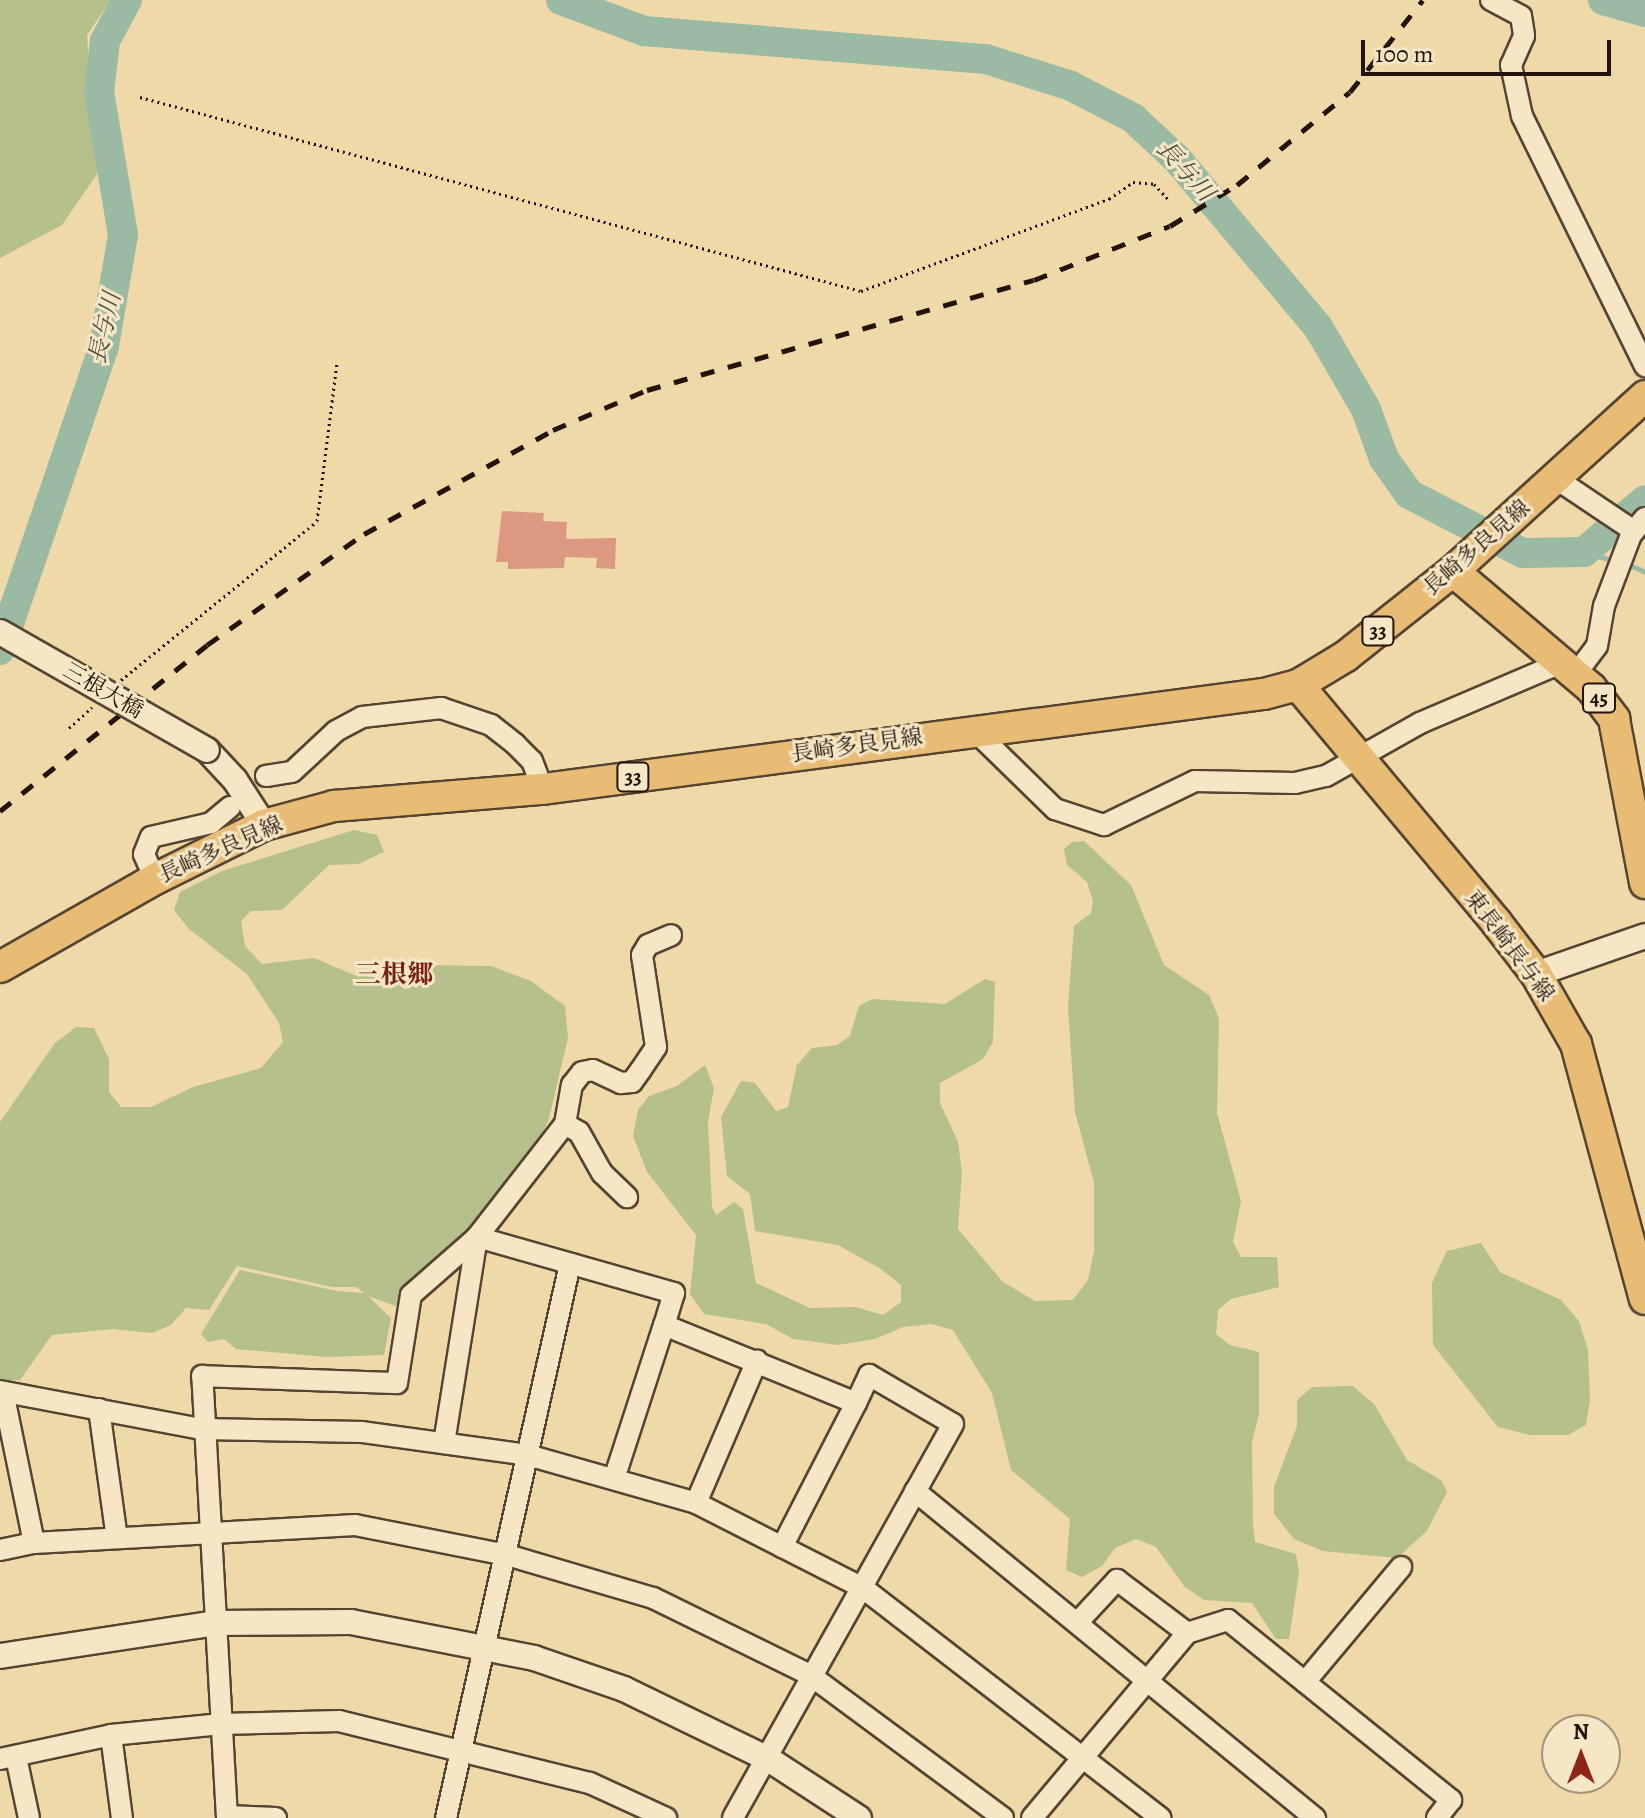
<!DOCTYPE html>
<meta charset="utf-8">
<style>
body{margin:0}
#map{position:relative;width:1645px;height:1818px;overflow:hidden;background:#efd9a8;font-family:Alegreya,"Noto Serif JP",serif}
div>[style]{position:absolute}
[style*='--x']{left:calc(var(--x)*1px);top:calc(var(--y)*1px);width:calc(var(--w)*1px);rotate:calc(var(--a)*1deg)}
.green>*{inset:0;background:#b5c08b}
.stream>*{height:5px;margin:-2.5px;padding:0 2.5px;transform-origin:2.5px;border-radius:2.5px;background:#9abaa4}
.river>*{height:30px;margin:-15px;padding:0 15px;transform-origin:15px;border-radius:15px;background:#9abaa4}
.building>*{inset:0;background:#dc9880}
.path>*{height:3px;margin-top:-1.5px;transform-origin:0;background:repeating-linear-gradient(90deg,#23130b 0 2px,transparent 0 6px)}
.roads{filter:drop-shadow(2px 0 #564432) drop-shadow(-2px 0 #564432) drop-shadow(0 2px #564432) drop-shadow(0 -2px #564432)}
.minor>*{height:20px;margin:-10px;padding:0 10px;transform-origin:10px;border-radius:10px;background:#f5e6c6}
.tertiary>*{height:24px;margin:-12px;padding:0 12px;transform-origin:12px;border-radius:12px;background:#f5e6c6}
.primary>*{height:30px;margin:-15px;padding:0 15px;transform-origin:15px;border-radius:15px;background:#e8bc74}
.rail>*{height:5px;margin-top:-2.5px;transform-origin:0;background:repeating-linear-gradient(90deg,#23130b 0 14px,transparent 0 28px)}
.bridges{filter:drop-shadow(2px 0 #564432) drop-shadow(-2px 0 #564432) drop-shadow(0 2px #564432) drop-shadow(0 -2px #564432)}
.tertiary-bridge>*{height:24px;margin:-12px;padding:0 12px;transform-origin:12px;border-radius:12px;background:#f5e6c6}
span{translate:-50% -50%;white-space:nowrap;text-align:center;line-height:1.15;-webkit-text-stroke:6px #f5e6c6;paint-order:stroke}
.shield-label span{padding:2px 6px;background:#f5e6c6;border:2px solid;border-radius:6px;-webkit-text-stroke-width:0}
.shield-label{font-size:20px;color:#23130b;font-weight:700}
.street-label{font-size:22px;color:#23130b}
.water-label{font-size:24px;color:#4d4d41;font-style:italic}
.quarter-label{font-size:26px;color:#7a1f14;font-weight:700}
.north{position:absolute;left:1541px;top:1714px;width:80px;height:80px;box-sizing:border-box;background:#f5e6c6;border:2px solid #a1927b;border-radius:50%;rotate:0deg;font-size:22px;font-weight:700;line-height:32px;text-align:center;color:#23130b}
.north::after{content:'';display:block;margin:auto;width:28px;height:36px;background:#8f2418;clip-path:polygon(50% 0,100% 100%,50% 72%,0 100%)}
.scale{position:absolute;left:1361px;top:40px;width:250px;height:36px;box-sizing:border-box;border:4px solid #23130b;border-top:0;padding-left:10px;font-size:24px;line-height:28px;white-space:nowrap;color:#23130b;-webkit-text-stroke:6px #f5e6c6;paint-order:stroke}
</style>
<div id="map">
<div class="green">
<i style="clip-path:polygon(0 0,111px 0,87px 35px,97px 174px,62px 225px,0 258px)"></i>
<i style="clip-path:polygon(354px 830px,377px 835px,384px 852px,358px 864px,329px 865px,282px 910px,251px 911px,241px 921px,245px 946px,262px 964px,314px 958px,354px 975px,390px 979px,413px 965px,491px 966px,531px 981px,565px 1006px,568px 1038px,548px 1122px,531px 1153px,474px 1228px,410px 1284px,398px 1307px,368px 1296px,391px 1318px,384px 1355px,327px 1357px,236px 1349px,224px 1339px,208px 1342px,201px 1334px,240px 1270px,337px 1291px,365px 1293px,356px 1287px,332px 1287px,237px 1266px,209px 1310px,186px 1308px,171px 1325px,152px 1333px,113px 1329px,52px 1335px,20px 1380px,0 1381px,0 1122px,55px 1043px,76px 1027px,94px 1028px,109px 1059px,109px 1092px,121px 1107px,151px 1107px,193px 1087px,261px 1068px,283px 1042px,279px 1023px,247px 974px,189px 929px,174px 910px,180px 892px,222px 871px)"></i>
<i style="clip-path:polygon(1084px 841px,1131px 885px,1164px 965px,1209px 995px,1219px 1019px,1217px 1113px,1241px 1201px,1233px 1242px,1241px 1257px,1277px 1257px,1279px 1287px,1231px 1299px,1218px 1310px,1216px 1334px,1230px 1345px,1259px 1352px,1259px 1414px,1252px 1442px,1253px 1524px,1255px 1542px,1296px 1554px,1299px 1573px,1289px 1639px,1276px 1639px,1252px 1603px,1204px 1600px,1184px 1586px,1156px 1547px,1136px 1539px,1115px 1548px,1102px 1566px,1082px 1577px,1066px 1570px,1070px 1519px,1011px 1470px,992px 1393px,953px 1330px,931px 1324px,903px 1327px,875px 1339px,838px 1345px,793px 1339px,766px 1324px,704px 1314px,690px 1294px,696px 1235px,647px 1172px,633px 1136px,638px 1110px,649px 1096px,677px 1086px,705px 1065px,714px 1088px,708px 1122px,712px 1207px,716px 1215px,734px 1202px,743px 1209px,756px 1283px,810px 1308px,855px 1307px,883px 1315px,901px 1302px,901px 1285px,881px 1269px,838px 1245px,755px 1231px,750px 1194px,727px 1176px,721px 1117px,741px 1081px,755px 1083px,776px 1111px,788px 1107px,797px 1065px,812px 1048px,837px 1045px,850px 1036px,859px 1006px,872px 999px,945px 1004px,985px 979px,995px 982px,993px 1042px,983px 1059px,940px 1083px,940px 1103px,958px 1142px,962px 1172px,958px 1229px,1003px 1282px,1035px 1301px,1073px 1300px,1088px 1280px,1094px 1251px,1094px 1183px,1075px 1112px,1068px 1006px,1074px 926px,1091px 913px,1093px 901px,1087px 882px,1067px 865px,1064px 849px,1072px 842px)"></i>
<i style="clip-path:polygon(1481px 1243px,1500px 1272px,1561px 1300px,1579px 1321px,1588px 1350px,1590px 1400px,1586px 1425px,1568px 1435px,1530px 1435px,1498px 1427px,1433px 1345px,1432px 1283px,1447px 1251px)"></i>
<i style="clip-path:polygon(1353px 1386px,1374px 1404px,1407px 1460px,1441px 1480px,1447px 1492px,1427px 1531px,1397px 1558px,1323px 1551px,1294px 1539px,1274px 1514px,1274px 1487px,1297px 1426px,1297px 1400px,1312px 1387px)"></i>
</div>
<div class="stream">
<i style="--x:1584;--y:552;--w:32;--a:16"></i>
<i style="--x:1625;--y:563;--w:22;--a:24"></i>
</div>
<div class="river">
<i style="--x:561;--y:0;--w:89;--a:20.5"></i>
<i style="--x:644;--y:31;--w:343;--a:4.7"></i>
<i style="--x:986;--y:59;--w:89;--a:17.6"></i>
<i style="--x:1071;--y:86;--w:70;--a:27.3"></i>
<i style="--x:1133;--y:118;--w:60;--a:43"></i>
<i style="--x:1177;--y:159;--w:219;--a:50"></i>
<i style="--x:1318;--y:327;--w:95;--a:59.7"></i>
<i style="--x:1366;--y:409;--w:53;--a:70.2"></i>
<i style="--x:1384;--y:459;--w:43;--a:54.5"></i>
<i style="--x:1409;--y:494;--w:128;--a:27.4"></i>
<i style="--x:1523;--y:553;--w:61;--a:-0.9"></i>
<i style="--x:1584;--y:552;--w:80;--a:-40.4"></i>
<i style="--x:1603;--y:0;--w:44;--a:15.9"></i>
<i style="--x:0;--y:650;--w:321;--a:-71.1"></i>
<i style="--x:104;--y:346;--w:113;--a:-80.3"></i>
<i style="--x:123;--y:235;--w:145;--a:-99.5"></i>
<i style="--x:99;--y:92;--w:51;--a:-83.3"></i>
<i style="--x:105;--y:41;--w:47;--a:-61.8"></i>
</div>
<div class="building">
<i style="clip-path:polygon(502px 511px,544px 513px,543px 521px,567px 522px,566px 539px,616px 538px,615px 569px,596px 568px,597px 558px,565px 557px,564px 568px,508px 569px,508px 562px,496px 562px)"></i>
</div>
<div class="path">
<i style="--x:140;--y:97;--w:747;--a:15.06"></i>
<i style="--x:861;--y:291;--w:265;--a:-20.4"></i>
<i style="--x:1109;--y:199;--w:29;--a:-35"></i>
<i style="--x:1133;--y:182;--w:21;--a:5"></i>
<i style="--x:1154;--y:184;--w:22;--a:47"></i>
<i style="--x:121;--y:680;--w:252;--a:-39"></i>
<i style="--x:317;--y:521;--w:159;--a:-82.8"></i>
<i style="--x:69;--y:728;--w:31;--a:-42"></i>
</div>
<div class="roads">
<div class="minor">
<i style="--x:1491;--y:0;--w:34;--a:28"></i>
<i style="--x:1521;--y:16;--w:20;--a:81"></i>
<i style="--x:1524;--y:36;--w:32;--a:114"></i>
<i style="--x:1511;--y:65;--w:52;--a:77.8"></i>
<i style="--x:1522;--y:116;--w:279;--a:63.8"></i>
<i style="--x:1555;--y:478;--w:95;--a:33.9"></i>
<i style="--x:1575;--y:675;--w:36;--a:-53"></i>
<i style="--x:1597;--y:646;--w:41;--a:-80.1"></i>
<i style="--x:1604;--y:606;--w:76;--a:-69.2"></i>
<i style="--x:1631;--y:535;--w:22;--a:-51"></i>
<i style="--x:973;--y:729;--w:115;--a:44.3"></i>
<i style="--x:1055;--y:809;--w:52;--a:18.1"></i>
<i style="--x:1104;--y:825;--w:101;--a:-25.8"></i>
<i style="--x:1195;--y:781;--w:100;--a:1.1"></i>
<i style="--x:1295;--y:783;--w:32;--a:-13"></i>
<i style="--x:1326;--y:776;--w:108;--a:-29.4"></i>
<i style="--x:1420;--y:723;--w:153;--a:-23.1"></i>
<i style="--x:266;--y:776;--w:26;--a:-9"></i>
<i style="--x:292;--y:772;--w:60;--a:-43"></i>
<i style="--x:336;--y:731;--w:30;--a:-28"></i>
<i style="--x:362;--y:717;--w:80;--a:-6.5"></i>
<i style="--x:441;--y:708;--w:53;--a:18.8"></i>
<i style="--x:491;--y:725;--w:31;--a:38"></i>
<i style="--x:515;--y:744;--w:24;--a:45"></i>
<i style="--x:532;--y:761;--w:30;--a:69"></i>
<i style="--x:155;--y:879;--w:27;--a:-114"></i>
<i style="--x:144;--y:854;--w:18;--a:-68"></i>
<i style="--x:151;--y:837;--w:62;--a:-13.1"></i>
<i style="--x:211;--y:823;--w:25;--a:-40"></i>
<i style="--x:565;--y:1124;--w:16;--a:30"></i>
<i style="--x:579;--y:1132;--w:47;--a:60.7"></i>
<i style="--x:602;--y:1173;--w:35;--a:44"></i>
<i style="--x:0;--y:1391;--w:206;--a:10.7"></i>
<i style="--x:202;--y:1429;--w:160;--a:1.1"></i>
<i style="--x:362;--y:1432;--w:168;--a:7.9"></i>
<i style="--x:528;--y:1455;--w:175;--a:15.9"></i>
<i style="--x:696;--y:1503;--w:187;--a:27"></i>
<i style="--x:863;--y:1588;--w:376;--a:37.7"></i>
<i style="--x:3;--y:1392;--w:154;--a:78.4"></i>
<i style="--x:99;--y:1409;--w:130;--a:82.1"></i>
<i style="--x:444;--y:1443;--w:209;--a:-80.9"></i>
<i style="--x:477;--y:1237;--w:143;--a:-52.1"></i>
<i style="--x:565;--y:1124;--w:40;--a:-80"></i>
<i style="--x:572;--y:1085;--w:16;--a:-52"></i>
<i style="--x:582;--y:1072;--w:11;--a:-10"></i>
<i style="--x:593;--y:1070;--w:31;--a:25"></i>
<i style="--x:621;--y:1083;--w:11;--a:-5"></i>
<i style="--x:632;--y:1082;--w:14;--a:-54"></i>
<i style="--x:640;--y:1071;--w:29;--a:-56"></i>
<i style="--x:656;--y:1047;--w:93;--a:-98.7"></i>
<i style="--x:642;--y:955;--w:12;--a:-59"></i>
<i style="--x:648;--y:945;--w:25;--a:-23"></i>
<i style="--x:614;--y:1479;--w:162;--a:-72"></i>
<i style="--x:915;--y:1491;--w:517;--a:39.27"></i>
<i style="--x:696;--y:1503;--w:155;--a:-66.8"></i>
<i style="--x:782;--y:1547;--w:162;--a:-62.8"></i>
<i style="--x:0;--y:1550;--w:35;--a:-12"></i>
<i style="--x:34;--y:1543;--w:322;--a:-3.2"></i>
<i style="--x:355;--y:1525;--w:155;--a:11.2"></i>
<i style="--x:507;--y:1555;--w:152;--a:16.4"></i>
<i style="--x:653;--y:1598;--w:175;--a:26.1"></i>
<i style="--x:810;--y:1675;--w:240;--a:36.5"></i>
<i style="--x:1077;--y:1623;--w:59;--a:-47.1"></i>
<i style="--x:1117;--y:1580;--w:88;--a:37.1"></i>
<i style="--x:1305;--y:1682;--w:150;--a:-50.1"></i>
<i style="--x:111;--y:1735;--w:84;--a:82.5"></i>
<i style="--x:16;--y:1757;--w:62;--a:78"></i>
<i style="--x:0;--y:1759;--w:114;--a:-12.2"></i>
<i style="--x:111;--y:1735;--w:111;--a:-5.7"></i>
<i style="--x:221;--y:1724;--w:118;--a:-1.5"></i>
<i style="--x:339;--y:1721;--w:259;--a:13.9"></i>
<i style="--x:590;--y:1783;--w:84;--a:24.7"></i>
<i style="--x:227;--y:1816;--w:49;--a:2.3"></i>
<i style="--x:227;--y:1818;--w:443;--a:-93.2"></i>
<i style="--x:202;--y:1376;--w:195;--a:2.1"></i>
<i style="--x:397;--y:1383;--w:89;--a:-81"></i>
<i style="--x:411;--y:1295;--w:88;--a:-41.3"></i>
<i style="--x:477;--y:1237;--w:205;--a:15.9"></i>
<i style="--x:674;--y:1293;--w:34;--a:107"></i>
<i style="--x:664;--y:1325;--w:207;--a:22.1"></i>
<i style="--x:856;--y:1403;--w:31;--a:-65"></i>
<i style="--x:869;--y:1375;--w:97;--a:30.3"></i>
<i style="--x:953;--y:1424;--w:451;--a:119.2"></i>
<i style="--x:446;--y:1818;--w:568;--a:-77.38"></i>
<i style="--x:1032;--y:1818;--w:241;--a:-50"></i>
<i style="--x:1187;--y:1633;--w:43;--a:-17.6"></i>
<i style="--x:1228;--y:1620;--w:287;--a:38.9"></i>
<i style="--x:1451;--y:1800;--w:23;--a:128"></i>
</div>
<div class="tertiary">
<i style="--x:207;--y:750;--w:41;--a:47"></i>
<i style="--x:235;--y:780;--w:54;--a:57.2"></i>
<i style="--x:1536;--y:974;--w:115;--a:-19.2"></i>
<i style="--x:0;--y:1656;--w:218;--a:-8.7"></i>
<i style="--x:215;--y:1623;--w:136;--a:-0.4"></i>
<i style="--x:351;--y:1622;--w:187;--a:11.1"></i>
<i style="--x:534;--y:1658;--w:95;--a:19"></i>
<i style="--x:624;--y:1689;--w:162;--a:25.9"></i>
<i style="--x:770;--y:1760;--w:106;--a:33.1"></i>
</div>
<div class="primary">
<i style="--x:1453;--y:571;--w:181;--a:40.3"></i>
<i style="--x:1591;--y:688;--w:39;--a:53"></i>
<i style="--x:1614;--y:719;--w:167;--a:79.3"></i>
<i style="--x:1298;--y:685;--w:309;--a:50.1"></i>
<i style="--x:1496;--y:922;--w:66;--a:52.4"></i>
<i style="--x:1536;--y:974;--w:81;--a:60.3"></i>
<i style="--x:1576;--y:1044;--w:264;--a:74.9"></i>
<i style="--x:0;--y:967;--w:178;--a:-29.6"></i>
<i style="--x:155;--y:879;--w:122;--a:-26.4"></i>
<i style="--x:264;--y:825;--w:73;--a:-15.2"></i>
<i style="--x:334;--y:806;--w:210;--a:-4.7"></i>
<i style="--x:543;--y:789;--w:727;--a:-7.51"></i>
<i style="--x:1264;--y:694;--w:35;--a:-15"></i>
<i style="--x:1298;--y:685;--w:56;--a:-31.1"></i>
<i style="--x:1346;--y:656;--w:137;--a:-38.5"></i>
<i style="--x:1453;--y:571;--w:260;--a:-42.3"></i>
</div>
</div>
<div class="rail">
<i style="--x:0;--y:811;--w:265;--a:-38.7"></i>
<i style="--x:207;--y:645;--w:192;--a:-35.3"></i>
<i style="--x:364;--y:534;--w:216;--a:-28.8"></i>
<i style="--x:553;--y:430;--w:102;--a:-23.1"></i>
<i style="--x:647;--y:390;--w:402;--a:-15.9"></i>
<i style="--x:1034;--y:280;--w:146;--a:-21.7"></i>
<i style="--x:1170;--y:226;--w:79;--a:-31.5"></i>
<i style="--x:1237;--y:185;--w:146;--a:-39.5"></i>
<i style="--x:1350;--y:92;--w:117;--a:-51.6"></i>
</div>
<div class="bridges">
<div class="tertiary-bridge">
<i style="--x:0;--y:632;--w:238;--a:29.7"></i>
</div>
</div>
<div class="shield-label">
<span style="left:1378px;top:631px">33</span>
<span style="left:1599px;top:698px">45</span>
<span style="left:633px;top:777px">33</span>
</div>
<div class="street-label">
<span style="left:1477px;top:548px;rotate:-41deg">長崎多良見線</span>
<span style="left:103px;top:691px;rotate:30deg">三根大橋</span>
<span style="left:857px;top:746px;rotate:-8deg">長崎多良見線</span>
<span style="left:221px;top:850px;rotate:-24deg">長崎多良見線</span>
<span style="left:1509px;top:946px;rotate:53deg">東長崎長与線</span>
</div>
<div class="water-label">
<span style="left:1185px;top:171px;rotate:48deg">長与川</span>
<span style="left:105px;top:328px;rotate:-77deg">長与川</span>
</div>
<div class="quarter-label">
<span style="left:394px;top:975px">三根郷</span>
</div>
<div class="north">N</div>
<div class="scale">100 m</div>
</div>
